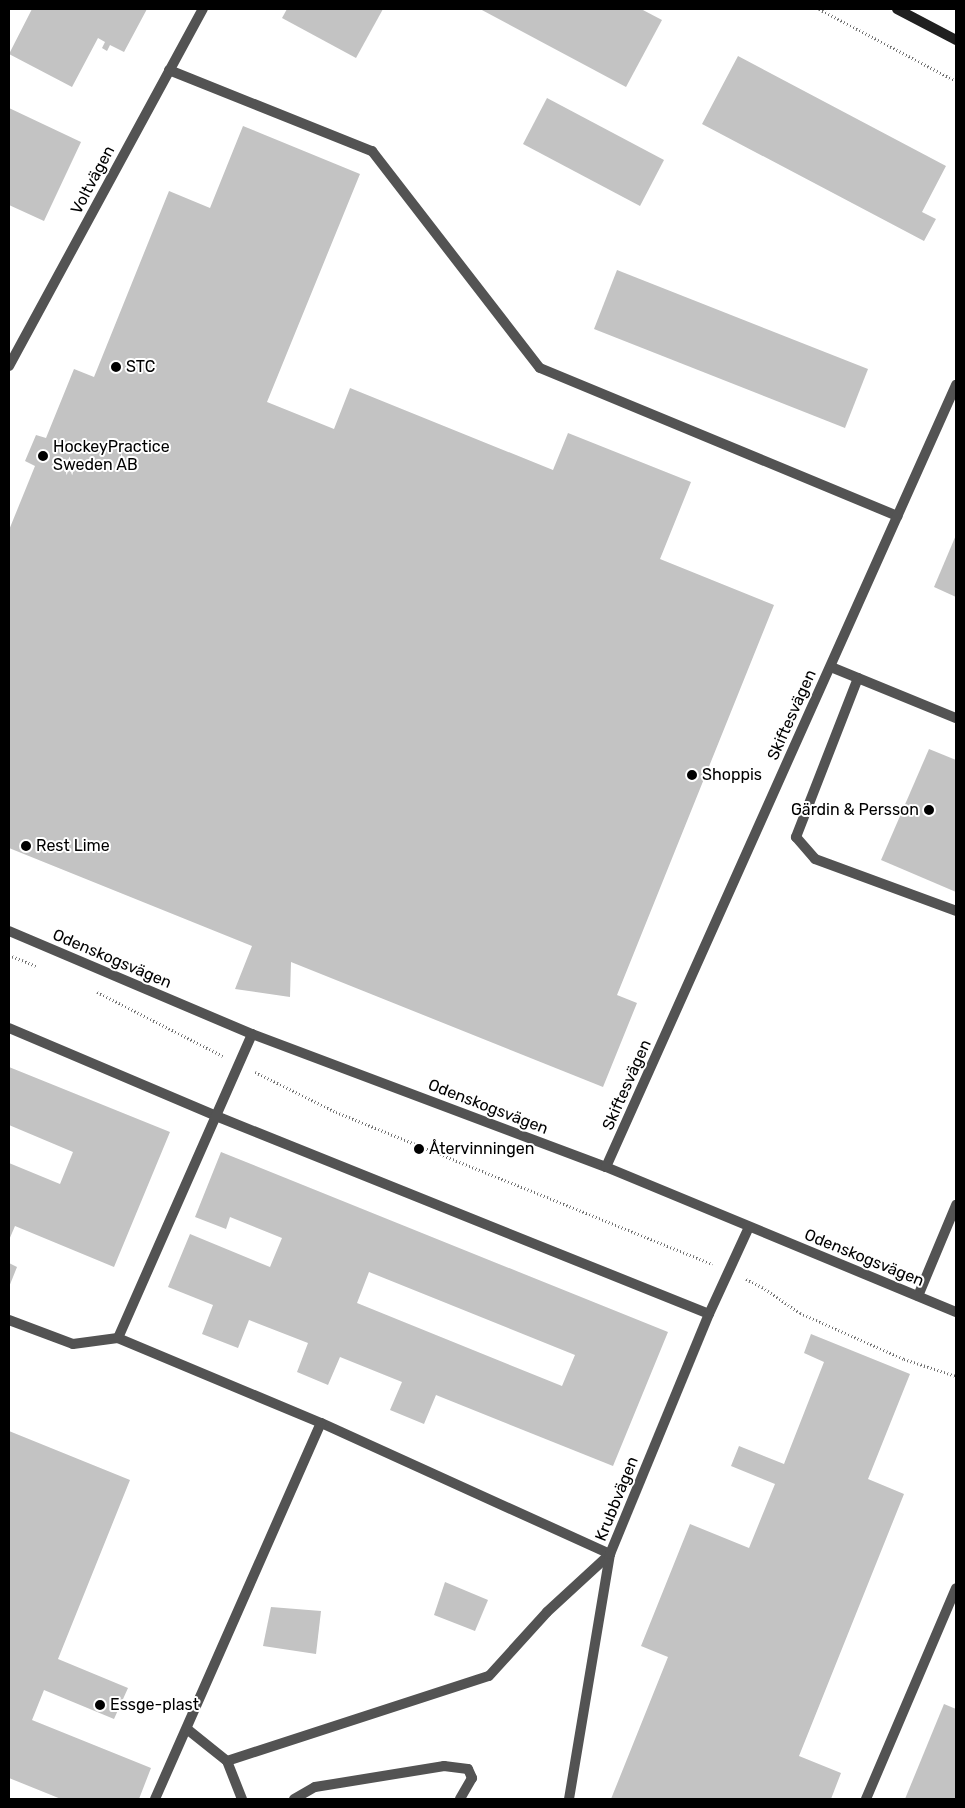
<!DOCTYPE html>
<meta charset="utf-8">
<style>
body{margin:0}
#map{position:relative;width:965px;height:1808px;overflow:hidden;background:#fff;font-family:Rubik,sans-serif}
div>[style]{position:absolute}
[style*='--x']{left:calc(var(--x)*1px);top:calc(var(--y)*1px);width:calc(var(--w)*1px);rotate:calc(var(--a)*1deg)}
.building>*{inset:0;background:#c3c3c3}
.path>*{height:3px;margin-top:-1.5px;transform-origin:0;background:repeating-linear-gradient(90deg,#757575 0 1px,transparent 0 3.5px)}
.lane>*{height:10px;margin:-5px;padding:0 5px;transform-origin:5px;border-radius:5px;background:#535353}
.street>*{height:10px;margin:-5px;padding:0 5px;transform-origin:5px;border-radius:5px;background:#535353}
.secondary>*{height:10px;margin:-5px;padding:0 5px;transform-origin:5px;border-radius:5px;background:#202020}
.dots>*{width:14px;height:14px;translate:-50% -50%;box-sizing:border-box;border:2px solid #fff;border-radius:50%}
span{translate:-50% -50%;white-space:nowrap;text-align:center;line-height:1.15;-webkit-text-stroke:4px #fff;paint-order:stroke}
.street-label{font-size:16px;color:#000}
.poi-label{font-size:16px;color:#000}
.left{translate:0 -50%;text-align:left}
.right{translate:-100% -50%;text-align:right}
.frame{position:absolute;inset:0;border:10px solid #000;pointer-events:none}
</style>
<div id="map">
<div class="building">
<i style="clip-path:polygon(32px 9px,147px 9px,124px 52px,110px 45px,107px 51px,102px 48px,105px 42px,98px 38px,72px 87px,9px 54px)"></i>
<i style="clip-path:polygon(287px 9px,383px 9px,356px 58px,282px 18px)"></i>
<i style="clip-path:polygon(480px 9px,641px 9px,662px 20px,626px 87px)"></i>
<i style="clip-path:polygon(738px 56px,946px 166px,922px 212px,936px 219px,924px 241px,702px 124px)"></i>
<i style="clip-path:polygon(547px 98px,664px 160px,640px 206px,523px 144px)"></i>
<i style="clip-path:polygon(9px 108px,81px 142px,44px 221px,9px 205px)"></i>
<i style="clip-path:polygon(243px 126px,360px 174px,267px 402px,334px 429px,350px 388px,553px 470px,568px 433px,691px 482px,660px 559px,774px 605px,617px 995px,637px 1003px,603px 1087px,291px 962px,290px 997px,235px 989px,252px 946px,9px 848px,9px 530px,35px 466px,25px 461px,36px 435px,46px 438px,74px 369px,94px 377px,169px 191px,210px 208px)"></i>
<i style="clip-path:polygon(617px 270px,868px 369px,845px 428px,594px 329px)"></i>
<i style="clip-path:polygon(956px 535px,956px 597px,934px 587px)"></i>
<i style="clip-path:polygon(929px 749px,956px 760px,956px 892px,881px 860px)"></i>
<i style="clip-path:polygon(9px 1067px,170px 1132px,114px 1267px,15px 1226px,9px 1240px,9px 1163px,60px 1184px,73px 1152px,9px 1125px)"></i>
<i style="clip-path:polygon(evenodd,221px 1152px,668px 1332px,613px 1466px,436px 1395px,424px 1424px,390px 1410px,402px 1382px,340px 1357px,328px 1385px,297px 1372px,308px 1343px,249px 1320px,238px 1348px,202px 1334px,213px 1305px,168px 1287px,190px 1234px,270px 1267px,282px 1238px,230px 1217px,226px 1229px,195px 1217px,221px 1152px,369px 1272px,575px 1355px,562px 1386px,357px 1303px,369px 1272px)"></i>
<i style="clip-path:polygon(9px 1263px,17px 1267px,9px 1287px)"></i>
<i style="clip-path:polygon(811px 1334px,910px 1374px,868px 1479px,904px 1494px,799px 1756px,841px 1773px,831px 1799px,611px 1799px,668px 1657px,641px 1646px,690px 1524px,749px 1548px,775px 1484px,731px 1466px,739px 1446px,784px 1464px,824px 1362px,804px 1353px)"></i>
<i style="clip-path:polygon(9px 1431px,130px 1480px,58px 1659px,128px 1688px,114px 1719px,44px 1690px,32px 1720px,151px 1768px,139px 1799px,61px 1799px,9px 1778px)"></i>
<i style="clip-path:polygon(445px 1582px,488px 1600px,475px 1631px,434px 1615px)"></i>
<i style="clip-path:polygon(271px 1607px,321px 1611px,316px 1654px,263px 1646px)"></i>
<i style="clip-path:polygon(944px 1704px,956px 1709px,956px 1799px,905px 1799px)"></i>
</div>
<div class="path">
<i style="--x:819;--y:9;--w:155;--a:27.7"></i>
<i style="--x:9;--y:955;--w:29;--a:22"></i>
<i style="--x:97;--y:992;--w:141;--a:26.9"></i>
<i style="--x:255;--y:1072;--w:90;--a:26.3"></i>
<i style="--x:336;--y:1112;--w:406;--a:22"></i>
<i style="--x:746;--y:1279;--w:18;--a:27"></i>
<i style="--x:762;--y:1287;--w:46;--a:34.4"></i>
<i style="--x:800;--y:1313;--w:114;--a:23.9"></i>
<i style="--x:904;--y:1359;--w:55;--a:18.1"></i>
</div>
<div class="lane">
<i style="--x:169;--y:70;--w:219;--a:21.8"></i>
<i style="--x:372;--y:151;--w:274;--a:52.3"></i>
<i style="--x:540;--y:368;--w:387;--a:22.5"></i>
<i style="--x:831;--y:667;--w:135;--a:22.2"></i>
<i style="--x:858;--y:678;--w:171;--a:111.3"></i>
<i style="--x:796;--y:837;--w:29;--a:49"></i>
<i style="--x:815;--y:859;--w:150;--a:20.2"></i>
<i style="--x:9;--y:1028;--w:225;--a:23"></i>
<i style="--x:216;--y:1116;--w:531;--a:21.88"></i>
<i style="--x:918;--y:1296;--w:99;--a:-67.3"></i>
<i style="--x:9;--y:1320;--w:68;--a:20.6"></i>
<i style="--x:73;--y:1344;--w:45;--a:-7.6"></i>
<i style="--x:187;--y:1729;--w:51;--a:38.7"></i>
<i style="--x:227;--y:1761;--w:41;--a:68.5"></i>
<i style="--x:227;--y:1761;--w:275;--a:-18"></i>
<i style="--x:489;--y:1676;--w:86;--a:-47.8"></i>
<i style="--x:547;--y:1612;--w:86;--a:-42.6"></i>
<i style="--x:610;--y:1554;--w:317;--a:-155.6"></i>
<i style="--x:321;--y:1423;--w:220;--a:-157.3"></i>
<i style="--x:118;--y:1338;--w:332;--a:-66.2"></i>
<i style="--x:155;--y:1799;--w:411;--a:-66.2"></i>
<i style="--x:294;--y:1799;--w:24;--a:-30"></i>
<i style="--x:315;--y:1787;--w:131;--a:-9.2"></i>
<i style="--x:444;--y:1766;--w:24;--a:7"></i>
<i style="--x:468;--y:1769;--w:10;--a:66"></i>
<i style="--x:472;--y:1778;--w:24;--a:120"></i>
<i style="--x:569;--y:1799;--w:248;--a:-80.5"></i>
<i style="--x:610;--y:1554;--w:260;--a:-67.6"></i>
<i style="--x:709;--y:1314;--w:96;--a:-65.3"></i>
<i style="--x:866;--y:1799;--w:229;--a:-66.9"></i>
</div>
<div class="street">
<i style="--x:9;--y:366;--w:406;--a:-61.5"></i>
<i style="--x:9;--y:931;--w:264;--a:23"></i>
<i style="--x:252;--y:1034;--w:378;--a:20.6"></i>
<i style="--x:606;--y:1167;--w:379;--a:22.5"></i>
<i style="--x:606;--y:1167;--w:857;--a:-65.89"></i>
</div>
<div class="secondary">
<i style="--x:897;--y:9;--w:67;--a:27.7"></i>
</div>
<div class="dots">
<i style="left:116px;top:367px;background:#000"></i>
<i style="left:43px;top:456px;background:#000"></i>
<i style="left:692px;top:775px;background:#000"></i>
<i style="left:929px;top:810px;background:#000"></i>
<i style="left:26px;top:846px;background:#000"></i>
<i style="left:419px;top:1149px;background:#000"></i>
<i style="left:100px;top:1705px;background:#000"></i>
</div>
<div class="street-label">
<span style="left:93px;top:180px;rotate:-62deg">Voltvägen</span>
<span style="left:792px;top:715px;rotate:-66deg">Skiftesvägen</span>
<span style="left:112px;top:959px;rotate:23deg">Odenskogsvägen</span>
<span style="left:627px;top:1085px;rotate:-66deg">Skiftesvägen</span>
<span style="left:488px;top:1107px;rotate:21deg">Odenskogsvägen</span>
<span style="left:864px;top:1258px;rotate:22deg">Odenskogsvägen</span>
<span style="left:617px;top:1499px;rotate:-68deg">Krubbvägen</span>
</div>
<div class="poi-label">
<span class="left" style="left:126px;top:367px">STC</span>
<span class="left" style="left:53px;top:456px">HockeyPractice<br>Sweden AB</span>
<span class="left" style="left:702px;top:775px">Shoppis</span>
<span class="right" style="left:919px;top:810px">Gärdin &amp; Persson</span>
<span class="left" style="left:36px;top:846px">Rest Lime</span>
<span class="left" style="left:429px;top:1149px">Återvinningen</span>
<span class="left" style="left:110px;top:1705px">Essge-plast</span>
</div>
<div class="frame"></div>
</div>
